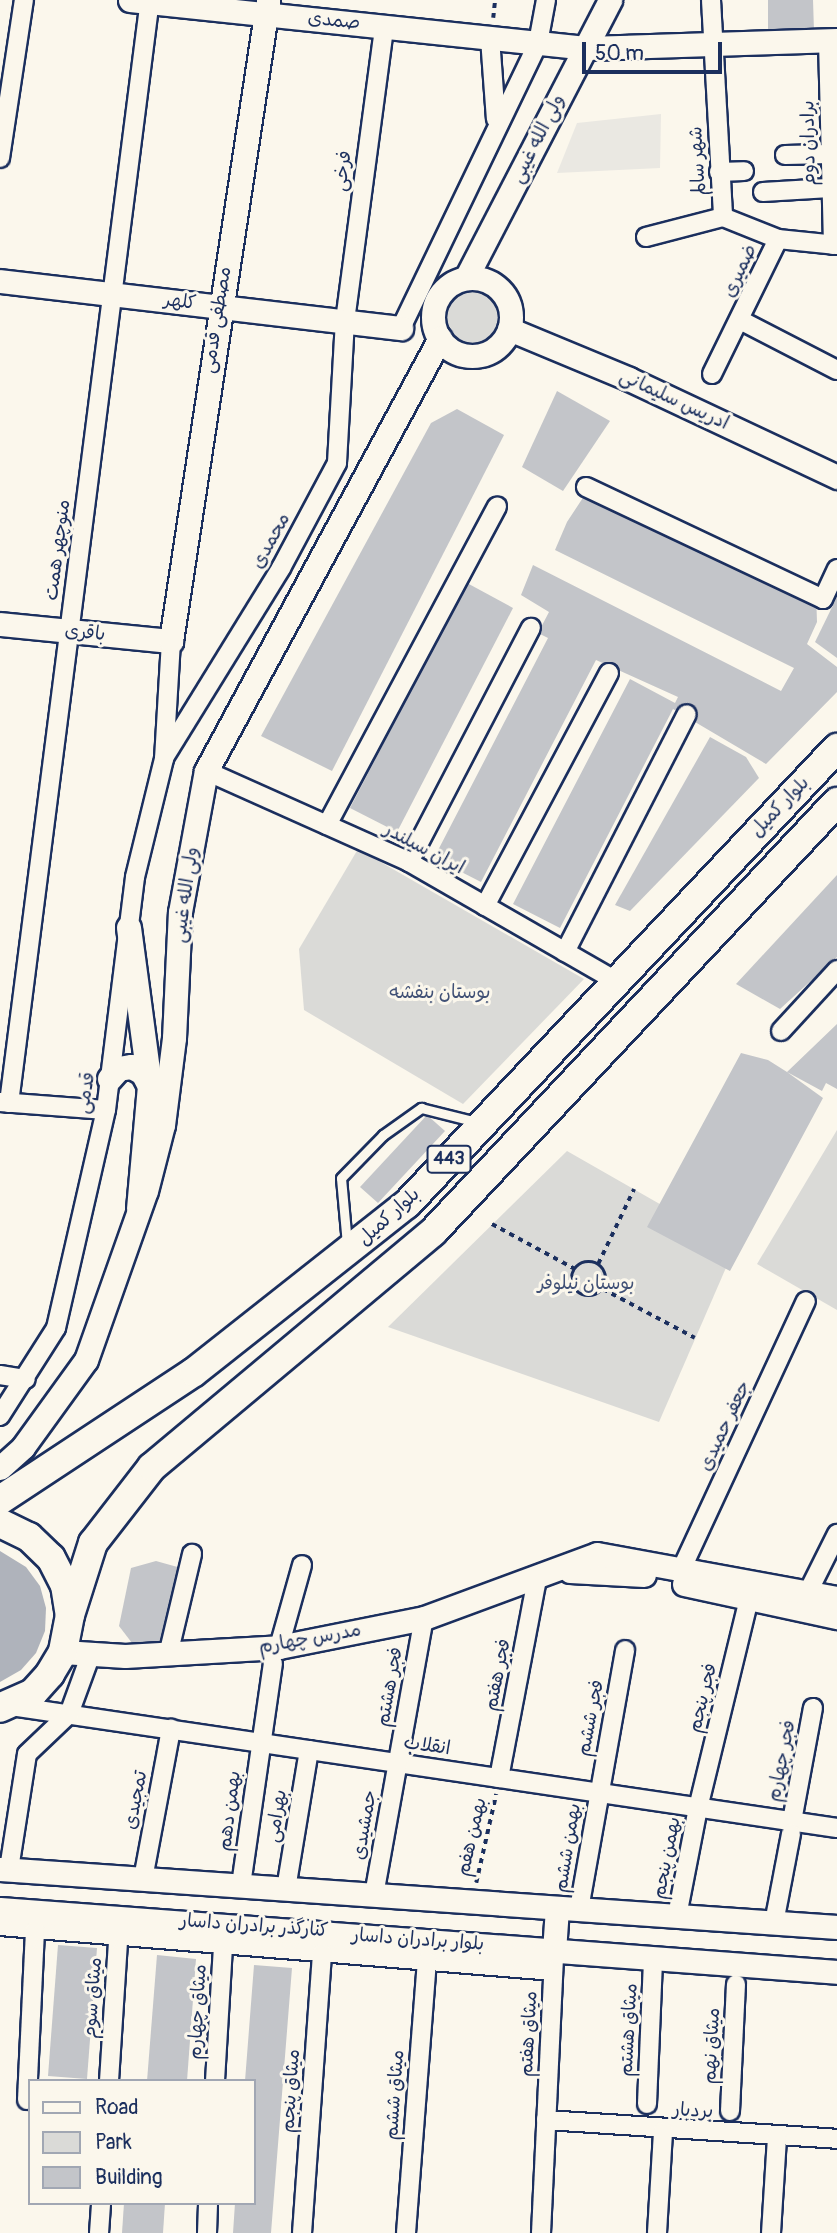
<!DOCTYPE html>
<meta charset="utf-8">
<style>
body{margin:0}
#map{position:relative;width:837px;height:2233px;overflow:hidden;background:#fbf7ec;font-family:Pangolin,"Playpen Sans Arabic",sans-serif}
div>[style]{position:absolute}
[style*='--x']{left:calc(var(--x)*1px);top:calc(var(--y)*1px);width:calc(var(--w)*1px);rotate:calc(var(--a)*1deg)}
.built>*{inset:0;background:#eae8e2}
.green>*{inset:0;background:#dadad7}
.round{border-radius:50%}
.water>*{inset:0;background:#afb3bb}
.building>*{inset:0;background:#c3c5c9}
.path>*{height:3.5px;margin-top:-1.75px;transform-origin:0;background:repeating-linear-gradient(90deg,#1b2f5e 0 5px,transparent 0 10px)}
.path>.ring{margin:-1.75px;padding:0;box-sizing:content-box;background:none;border:3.5px solid #1b2f5e;border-radius:50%}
.roads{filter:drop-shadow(2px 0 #1b2f5e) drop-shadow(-2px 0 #1b2f5e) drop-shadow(0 2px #1b2f5e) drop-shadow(0 -2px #1b2f5e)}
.service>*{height:9px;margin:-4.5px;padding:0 4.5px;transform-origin:4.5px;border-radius:4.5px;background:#fbf7ec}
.minor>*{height:18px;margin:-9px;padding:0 9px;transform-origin:9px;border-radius:9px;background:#fbf7ec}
.tertiary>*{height:23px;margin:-11.5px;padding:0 11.5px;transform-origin:11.5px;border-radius:11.5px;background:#fbf7ec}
.tertiary>.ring{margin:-11.5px;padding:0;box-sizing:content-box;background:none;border:23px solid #fbf7ec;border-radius:50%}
.secondary>*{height:24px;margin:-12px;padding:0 12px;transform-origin:12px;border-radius:12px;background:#fbf7ec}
.primary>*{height:28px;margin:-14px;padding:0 14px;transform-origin:14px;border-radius:14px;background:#fbf7ec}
span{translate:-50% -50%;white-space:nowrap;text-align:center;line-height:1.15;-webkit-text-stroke:6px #fbf7ec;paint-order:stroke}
.shield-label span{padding:2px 5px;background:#fbf7ec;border:2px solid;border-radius:5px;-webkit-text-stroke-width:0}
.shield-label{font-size:18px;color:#1b2f5e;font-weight:700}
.street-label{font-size:19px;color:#1b2f5e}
.park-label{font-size:19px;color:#415176}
.legend{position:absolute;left:28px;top:2079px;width:228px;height:126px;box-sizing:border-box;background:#fbf7ec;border:2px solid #a1a7b3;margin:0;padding:9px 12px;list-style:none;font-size:21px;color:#1b2f5e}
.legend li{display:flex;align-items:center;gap:14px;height:35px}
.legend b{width:35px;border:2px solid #a1a7b3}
.scale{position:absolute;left:582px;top:42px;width:140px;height:32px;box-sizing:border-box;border:4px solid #1b2f5e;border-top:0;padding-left:9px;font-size:21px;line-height:24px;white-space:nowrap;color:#1b2f5e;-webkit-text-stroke:5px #fbf7ec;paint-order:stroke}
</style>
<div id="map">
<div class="built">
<i style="clip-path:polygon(661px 114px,660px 168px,557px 173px,577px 123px)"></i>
</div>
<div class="green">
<i class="round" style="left:442px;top:288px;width:56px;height:56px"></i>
<i style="clip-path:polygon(358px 849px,584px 979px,463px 1104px,304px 1010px,299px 949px)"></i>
<i style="clip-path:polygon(837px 1130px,837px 1310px,757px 1264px)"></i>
<i style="clip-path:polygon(567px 1151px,735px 1247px,659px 1422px,388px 1327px)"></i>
</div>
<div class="water">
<i style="clip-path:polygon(0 1551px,26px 1567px,40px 1586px,46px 1608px,45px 1631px,36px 1653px,21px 1670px,0 1682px)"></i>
</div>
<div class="building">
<i style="clip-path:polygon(768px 0,813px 0,814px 31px,768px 31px)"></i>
<i style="clip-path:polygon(557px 391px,610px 421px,563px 491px,522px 467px)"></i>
<i style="clip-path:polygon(457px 409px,504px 435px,332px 771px,261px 736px,431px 423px)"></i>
<i style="clip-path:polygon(592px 484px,816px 592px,817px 622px,807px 644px,837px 667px,837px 692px,766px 764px,673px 709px,560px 928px,513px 904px,630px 679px,675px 703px,678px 697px,596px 660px,481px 882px,434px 858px,548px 638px,538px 633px,549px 612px,521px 595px,533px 565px,781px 691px,794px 668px,555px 550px,567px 522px)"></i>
<i style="clip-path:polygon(467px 583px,513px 608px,397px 832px,350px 808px)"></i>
<i style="clip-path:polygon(837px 597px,837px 658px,815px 642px)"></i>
<i style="clip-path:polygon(710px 737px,746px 757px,759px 778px,630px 911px,615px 905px)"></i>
<i style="clip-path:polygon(837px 875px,837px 957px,780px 1009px,736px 984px)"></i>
<i style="clip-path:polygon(837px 1024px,837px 1089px,826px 1083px,822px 1091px,787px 1072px,823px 1098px,730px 1271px,647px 1227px,741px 1053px,768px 1060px,787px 1072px)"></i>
<i style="clip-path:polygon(427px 1115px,445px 1131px,378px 1203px,360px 1187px)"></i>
<i style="clip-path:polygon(156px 1561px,181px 1568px,165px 1643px,132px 1643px,119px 1626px,131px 1568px)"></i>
<i style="clip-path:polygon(58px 1945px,97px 1948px,87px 2079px,48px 2076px)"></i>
<i style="clip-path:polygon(157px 1955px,196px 1959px,187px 2081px,147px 2081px)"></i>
<i style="clip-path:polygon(254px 1965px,292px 1968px,271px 2233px,233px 2233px,235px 2203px,254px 2203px,254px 2081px,245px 2081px)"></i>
<i style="clip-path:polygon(124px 2203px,165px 2203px,163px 2233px,122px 2233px)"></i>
</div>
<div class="path">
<i style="--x:493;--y:18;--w:18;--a:-84"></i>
<i style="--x:492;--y:1224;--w:94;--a:28.5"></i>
<i class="ring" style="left:572px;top:1262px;width:30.5px;height:30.5px"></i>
<i style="--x:598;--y:1264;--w:83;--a:-64.4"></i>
<i style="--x:603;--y:1289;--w:104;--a:28"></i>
<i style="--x:476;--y:1883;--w:91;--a:-77.3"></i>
</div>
<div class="roads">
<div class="service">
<i style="--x:347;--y:1244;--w:66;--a:-95.2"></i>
<i style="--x:341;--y:1178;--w:60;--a:-45.7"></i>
<i style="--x:383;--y:1135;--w:47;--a:-35.4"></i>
<i style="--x:421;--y:1108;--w:58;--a:14"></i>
</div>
<div class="minor">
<i style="--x:711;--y:0;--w:217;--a:86.8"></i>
<i style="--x:723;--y:217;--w:59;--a:21.8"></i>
<i style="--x:778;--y:239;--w:59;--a:5.8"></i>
<i style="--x:490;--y:38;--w:81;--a:85.8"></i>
<i style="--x:828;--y:40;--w:205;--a:88.6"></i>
<i style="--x:785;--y:155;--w:45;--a:-1.3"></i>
<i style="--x:0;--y:158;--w:160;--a:-81.4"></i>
<i style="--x:719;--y:172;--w:25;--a:-2"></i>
<i style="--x:763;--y:192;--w:67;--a:-3.4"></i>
<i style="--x:646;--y:237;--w:80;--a:-14.6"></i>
<i style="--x:740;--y:320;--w:109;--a:27.3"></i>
<i style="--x:401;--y:328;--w:316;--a:-64.3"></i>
<i style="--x:538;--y:43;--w:44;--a:-79.5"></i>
<i style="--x:712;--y:374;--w:150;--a:-63.9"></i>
<i style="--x:586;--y:487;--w:262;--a:25.3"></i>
<i style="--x:823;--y:599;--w:33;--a:-65"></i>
<i style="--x:165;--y:756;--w:221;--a:-58.3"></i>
<i style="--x:281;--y:568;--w:119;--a:-61.9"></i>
<i style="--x:337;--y:463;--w:142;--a:-86.8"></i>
<i style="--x:345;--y:321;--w:297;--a:-82.4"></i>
<i style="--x:206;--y:771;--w:222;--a:24.1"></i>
<i style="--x:409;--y:862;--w:239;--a:29.9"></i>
<i style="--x:327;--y:825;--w:361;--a:-61.9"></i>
<i style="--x:409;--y:862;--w:264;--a:-62.5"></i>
<i style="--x:485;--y:906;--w:264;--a:-62"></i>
<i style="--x:565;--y:952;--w:267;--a:-62.9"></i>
<i style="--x:781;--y:1031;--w:83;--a:-47.4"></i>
<i style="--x:0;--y:1102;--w:106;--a:4.3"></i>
<i style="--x:9;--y:1103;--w:1112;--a:-82.72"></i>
<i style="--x:0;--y:1375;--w:26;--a:9"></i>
<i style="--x:0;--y:1416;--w:104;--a:-57.5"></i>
<i style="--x:56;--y:1328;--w:224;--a:-77.1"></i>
<i style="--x:106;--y:1110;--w:235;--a:-82.9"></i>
<i style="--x:135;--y:877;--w:122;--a:-76.2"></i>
<i style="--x:164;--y:759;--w:118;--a:-86.6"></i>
<i style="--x:682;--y:1568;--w:294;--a:-65.1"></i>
<i style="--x:808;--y:1592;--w:65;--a:-63.4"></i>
<i style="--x:279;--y:1647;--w:85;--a:-74.3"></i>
<i style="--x:168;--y:1655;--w:104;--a:-76.6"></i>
<i style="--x:11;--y:1706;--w:835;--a:8.4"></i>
<i style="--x:499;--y:1778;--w:203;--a:-79.2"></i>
<i style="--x:792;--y:1821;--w:115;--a:-79.5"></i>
<i style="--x:9;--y:1869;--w:116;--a:-81.1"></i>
<i style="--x:27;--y:1754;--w:58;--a:-43.6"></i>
<i style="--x:69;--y:1714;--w:64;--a:-69.9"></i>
<i style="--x:143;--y:1879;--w:153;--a:-79.4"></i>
<i style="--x:241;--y:1885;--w:224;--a:-81.8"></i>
<i style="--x:286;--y:1889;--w:141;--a:-80.6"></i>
<i style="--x:374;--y:1895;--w:281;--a:-79.8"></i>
<i style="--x:579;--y:1909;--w:263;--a:-79.9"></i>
<i style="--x:677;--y:1916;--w:110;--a:-79"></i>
<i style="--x:698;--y:1808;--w:216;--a:-76.3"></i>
<i style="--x:774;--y:1923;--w:91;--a:-79.2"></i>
<i style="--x:0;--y:1926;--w:555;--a:4.65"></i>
<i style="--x:109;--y:2081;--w:156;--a:-86.3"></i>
<i style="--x:215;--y:2081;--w:136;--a:-86.6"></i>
<i style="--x:27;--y:2100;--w:170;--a:-87.3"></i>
<i style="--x:647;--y:2104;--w:146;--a:-87.6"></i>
<i style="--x:730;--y:2111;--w:127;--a:-87.3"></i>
<i style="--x:546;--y:2120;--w:292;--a:3.7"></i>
<i style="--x:99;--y:2233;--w:30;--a:-86"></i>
<i style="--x:207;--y:2233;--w:30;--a:-88"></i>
<i style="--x:302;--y:2233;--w:281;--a:-85.9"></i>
<i style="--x:406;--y:2233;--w:273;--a:-85.6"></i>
<i style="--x:541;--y:2233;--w:273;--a:-87.3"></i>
<i style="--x:657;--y:2233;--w:102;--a:-86.6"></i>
<i style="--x:771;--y:2233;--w:96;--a:-86.4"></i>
</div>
<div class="tertiary">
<i style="--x:130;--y:0;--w:458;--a:6"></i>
<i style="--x:585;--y:48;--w:252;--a:-1.8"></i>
<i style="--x:466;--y:278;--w:313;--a:-62.6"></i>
<i class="ring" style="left:433px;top:278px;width:55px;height:55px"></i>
<i style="--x:0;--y:281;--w:404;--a:6.7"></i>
<i style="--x:509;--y:329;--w:130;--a:22.6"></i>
<i style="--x:629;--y:379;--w:230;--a:25.2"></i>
<i style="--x:0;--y:624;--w:172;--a:5.7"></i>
<i style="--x:171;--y:641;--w:648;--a:-81.39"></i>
<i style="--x:0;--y:1468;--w:31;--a:-42"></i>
<i style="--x:23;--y:1447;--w:107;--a:-54.1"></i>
<i style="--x:86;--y:1360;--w:179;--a:-70.5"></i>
<i style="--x:146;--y:1191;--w:68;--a:-75.6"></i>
<i style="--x:163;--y:1125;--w:88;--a:-82.8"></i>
<i style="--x:174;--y:1038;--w:126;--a:-87.3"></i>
<i style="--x:180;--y:912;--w:143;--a:-79.6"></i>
<i style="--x:206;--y:771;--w:492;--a:-61.6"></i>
<i style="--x:570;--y:1571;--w:74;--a:3.1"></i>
<i style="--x:684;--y:1584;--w:157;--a:12.2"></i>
<i style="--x:63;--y:1652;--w:62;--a:3.7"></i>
<i style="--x:125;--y:1656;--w:154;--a:-3.3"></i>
<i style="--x:279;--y:1647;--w:148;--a:-11.3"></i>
<i style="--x:424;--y:1618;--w:184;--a:-20.3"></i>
<i style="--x:597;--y:1554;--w:244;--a:10.4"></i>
<i style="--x:0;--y:1869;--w:839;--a:3.96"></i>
<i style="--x:0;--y:1909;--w:839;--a:4.3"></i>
<i style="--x:554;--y:1951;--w:43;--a:-86"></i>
</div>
<div class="secondary">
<i style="--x:129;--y:928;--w:159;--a:82.4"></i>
<i style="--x:150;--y:1086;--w:123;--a:95.1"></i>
<i style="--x:110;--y:1079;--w:13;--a:-48"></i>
<i style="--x:119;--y:1069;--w:13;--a:-9"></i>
<i style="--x:132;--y:1067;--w:13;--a:29"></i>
<i style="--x:143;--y:1073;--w:15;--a:62"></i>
</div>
<div class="primary">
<i style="--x:0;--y:1500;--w:232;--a:-33.4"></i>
<i style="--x:194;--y:1372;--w:271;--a:-38.3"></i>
<i style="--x:407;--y:1204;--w:627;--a:-46.68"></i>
<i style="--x:0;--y:1523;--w:32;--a:26"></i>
<i style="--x:29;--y:1537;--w:30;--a:44"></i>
<i style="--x:51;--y:1558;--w:30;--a:63"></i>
<i style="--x:65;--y:1585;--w:30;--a:81"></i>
<i style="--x:70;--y:1615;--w:38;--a:101"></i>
<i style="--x:63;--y:1652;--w:26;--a:121"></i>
<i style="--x:50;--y:1674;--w:25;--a:132"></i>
<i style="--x:33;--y:1693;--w:36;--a:156"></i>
<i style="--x:70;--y:1615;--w:76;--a:-72.3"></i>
<i style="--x:93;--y:1543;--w:96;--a:-52.2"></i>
<i style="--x:152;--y:1467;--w:366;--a:-39.9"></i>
<i style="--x:433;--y:1232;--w:590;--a:-46.79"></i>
</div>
</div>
<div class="shield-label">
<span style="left:449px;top:1159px">443</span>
</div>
<div class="street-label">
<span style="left:334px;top:21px;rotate:6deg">صمدی</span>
<span style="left:538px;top:139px;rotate:-63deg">ولی الله غیبی</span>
<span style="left:809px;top:143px;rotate:-91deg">برادران دوم</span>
<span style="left:698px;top:161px;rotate:-93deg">شهر سالم</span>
<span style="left:343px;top:171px;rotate:-82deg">فرخی</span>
<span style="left:740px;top:271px;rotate:-65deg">ضمیری</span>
<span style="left:180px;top:302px;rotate:7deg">کلهر</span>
<span style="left:217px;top:320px;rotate:-81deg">مصطفی قدمی</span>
<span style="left:674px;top:400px;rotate:25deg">ادریس سلیمانی</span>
<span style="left:271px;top:541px;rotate:-61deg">محمدی</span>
<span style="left:58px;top:550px;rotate:-83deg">منوچهر همت</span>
<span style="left:85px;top:633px;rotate:6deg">باقری</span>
<span style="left:780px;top:807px;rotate:-46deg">بلوار کمیل</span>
<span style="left:424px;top:849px;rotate:28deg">ایران سیلندر</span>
<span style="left:186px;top:895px;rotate:-82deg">ولی الله غیبی</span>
<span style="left:86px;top:1093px;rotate:-81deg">قدمی</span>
<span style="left:389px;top:1217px;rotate:-42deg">بلوار کمیل</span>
<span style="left:725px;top:1426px;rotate:-65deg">جعفر حمیدی</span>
<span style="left:310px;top:1639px;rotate:-10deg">مدرس چهارم</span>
<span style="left:498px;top:1675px;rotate:-79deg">فجر هفتم</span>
<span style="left:390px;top:1687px;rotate:-80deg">فجر هشتم</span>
<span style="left:703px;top:1698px;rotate:-76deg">فجر پنجم</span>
<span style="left:591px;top:1718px;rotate:-79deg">فجر ششم</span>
<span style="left:427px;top:1746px;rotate:8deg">انقلاب</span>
<span style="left:782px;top:1761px;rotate:-79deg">فجر چهارم</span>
<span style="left:136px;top:1800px;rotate:-79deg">تمجیدی</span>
<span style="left:230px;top:1811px;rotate:-83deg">بهمن دهم</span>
<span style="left:277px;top:1816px;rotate:-81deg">بهرامی</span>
<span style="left:365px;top:1825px;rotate:-80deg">جمشیدی</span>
<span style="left:472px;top:1837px;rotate:-77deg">بهمن هفم</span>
<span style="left:568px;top:1848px;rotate:-81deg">بهمن ششم</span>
<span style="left:667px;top:1858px;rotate:-79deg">بهمن پنجم</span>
<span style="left:254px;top:1926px;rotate:4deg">کنارگذر برادران داسار</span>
<span style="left:418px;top:1940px;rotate:4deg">بلوار برادران داسار</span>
<span style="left:93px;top:1998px;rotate:-86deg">میثاق سوم</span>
<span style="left:198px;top:2012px;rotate:-87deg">میثاق چهارم</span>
<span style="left:629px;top:2030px;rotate:-87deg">میثاق هشتم</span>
<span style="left:529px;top:2034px;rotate:-87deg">میثاق هفتم</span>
<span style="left:712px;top:2046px;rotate:-87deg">میثاق نهم</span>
<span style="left:291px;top:2091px;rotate:-86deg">میثاق پنجم</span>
<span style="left:395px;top:2095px;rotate:-86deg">میثاق ششم</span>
<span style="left:693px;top:2111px;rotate:3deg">بردبار</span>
</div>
<div class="park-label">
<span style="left:440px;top:993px">بوستان بنفشه</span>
<span style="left:586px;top:1284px">بوستان نیلوفر</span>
</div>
<ul class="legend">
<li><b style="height:9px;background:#fbf7ec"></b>Road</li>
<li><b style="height:19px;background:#dadad7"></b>Park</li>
<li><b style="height:19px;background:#c3c5c9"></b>Building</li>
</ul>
<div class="scale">50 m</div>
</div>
